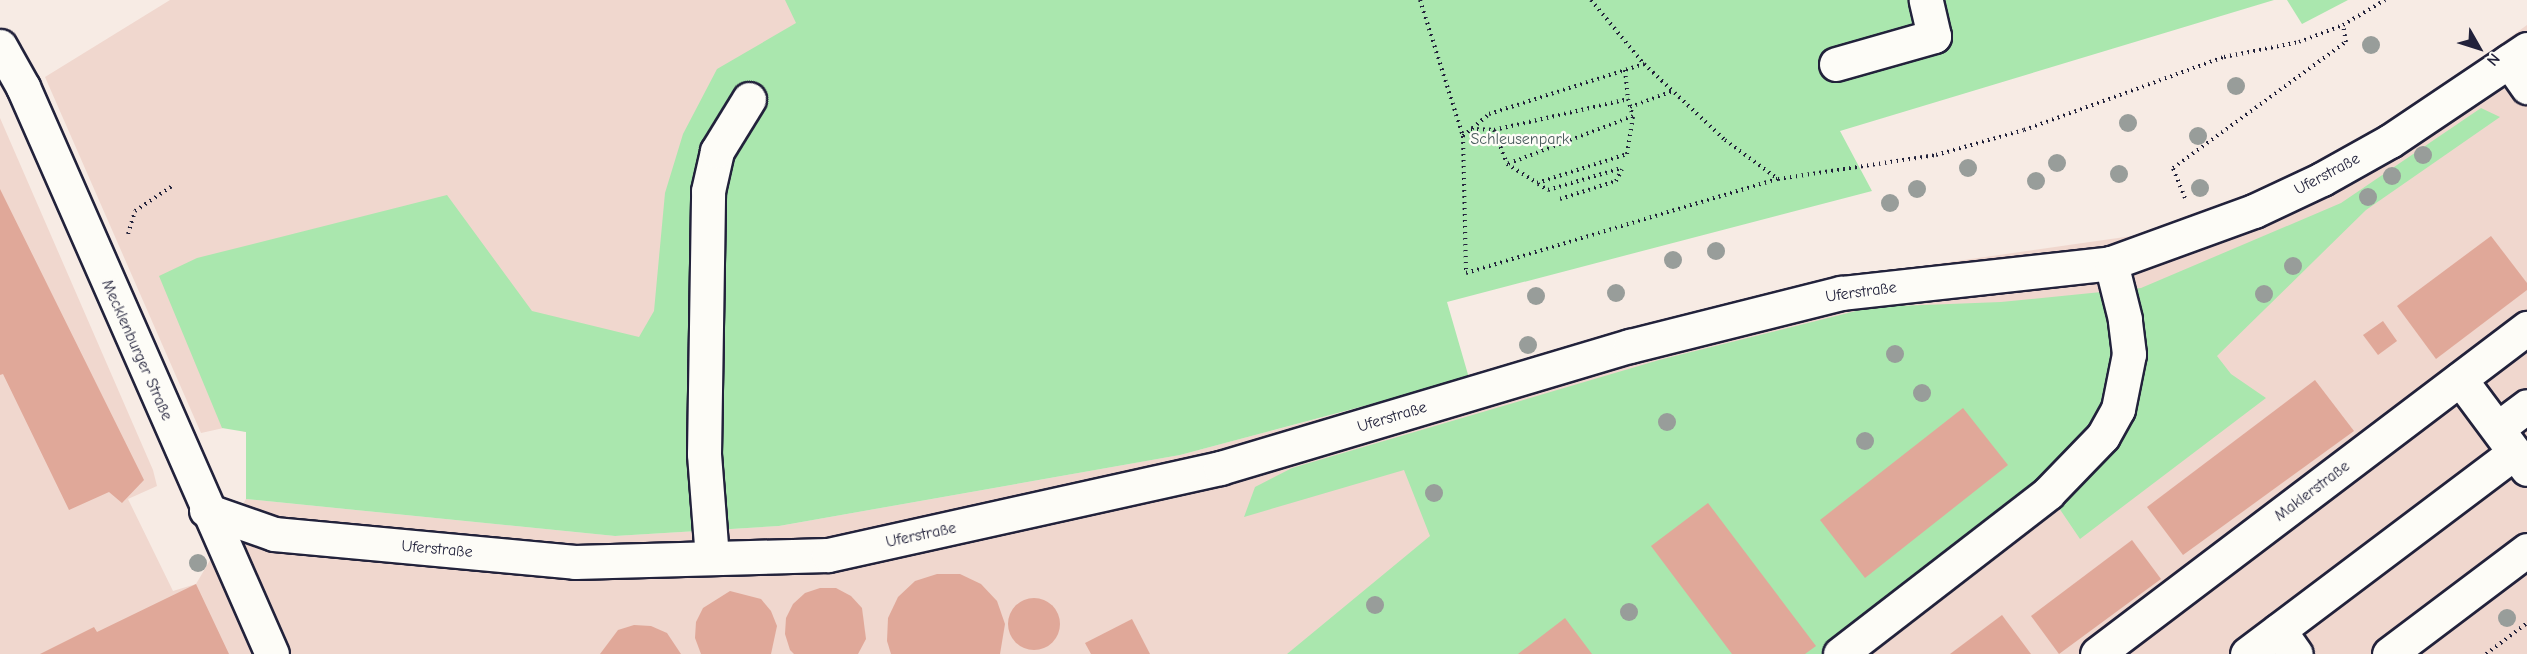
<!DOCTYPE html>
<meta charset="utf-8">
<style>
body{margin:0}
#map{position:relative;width:2527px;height:654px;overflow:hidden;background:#f7ebe4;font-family:"Comic Neue",sans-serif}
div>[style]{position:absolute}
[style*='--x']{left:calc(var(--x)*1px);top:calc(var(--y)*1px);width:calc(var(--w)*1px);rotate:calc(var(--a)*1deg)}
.built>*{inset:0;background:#f0d7ce}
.green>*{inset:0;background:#aae7ae}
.building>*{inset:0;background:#e0a899}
.round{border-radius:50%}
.path>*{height:4px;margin-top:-2px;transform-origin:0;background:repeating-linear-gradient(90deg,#22223b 0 1.5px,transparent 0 6px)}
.roads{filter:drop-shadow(2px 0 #22223b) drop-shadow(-2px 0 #22223b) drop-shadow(0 2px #22223b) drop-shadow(0 -2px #22223b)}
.minor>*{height:33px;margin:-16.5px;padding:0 16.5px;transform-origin:16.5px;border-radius:16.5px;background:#fdfcf7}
.trees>*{width:18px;height:18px;margin:-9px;border-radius:50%;background:#989d9a}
span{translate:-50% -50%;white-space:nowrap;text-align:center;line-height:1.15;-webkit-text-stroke:4.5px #fdfcf7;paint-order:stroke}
.park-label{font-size:16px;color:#4b5d5e}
.street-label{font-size:16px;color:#22223b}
.north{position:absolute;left:2449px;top:18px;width:60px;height:60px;-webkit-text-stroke:4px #fdfcf7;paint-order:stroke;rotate:129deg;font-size:16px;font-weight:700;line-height:24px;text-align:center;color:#22223b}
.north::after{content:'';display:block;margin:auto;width:21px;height:27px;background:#22223b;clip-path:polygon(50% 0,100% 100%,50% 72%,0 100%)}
</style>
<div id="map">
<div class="built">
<i style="clip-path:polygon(170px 0,1292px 0,1431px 273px,249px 489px,246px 432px,228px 427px,201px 433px,45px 77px)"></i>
<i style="clip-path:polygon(2527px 25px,2527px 654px,0 654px,0 118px,153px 470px,157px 486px,128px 499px,173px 591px,196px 584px,246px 499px,615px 536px,779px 526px,1180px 455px,1859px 275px,2153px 233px,2318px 165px,2387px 126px)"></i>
</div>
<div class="green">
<i style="clip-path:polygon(785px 0,2274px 0,1840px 131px,1872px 191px,1447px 302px,1469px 378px,1180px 455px,779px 526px,615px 536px,246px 499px,246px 432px,222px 428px,159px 276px,197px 258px,447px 195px,532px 311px,639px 337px,654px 311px,665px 193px,683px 134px,717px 69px,796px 23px)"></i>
<i style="clip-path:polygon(2287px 0,2348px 0,2302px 24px)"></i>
<i style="clip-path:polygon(2481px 108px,2500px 117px,2366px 210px,2217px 356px,2231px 374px,2266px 398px,2080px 539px,2059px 508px,1867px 654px,1287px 654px,1430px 536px,1404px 470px,1244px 517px,1255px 487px,1292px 468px,1659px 360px,1872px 307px,2001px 302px,2141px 288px,2341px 203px)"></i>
</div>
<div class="building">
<i style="clip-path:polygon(0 189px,144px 480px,122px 503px,109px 492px,69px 510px,3px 374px,0 375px)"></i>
<i style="clip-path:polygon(2491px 236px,2527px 283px,2527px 290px,2436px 359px,2397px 306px)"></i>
<i style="clip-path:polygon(2383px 321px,2397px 341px,2378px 355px,2363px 335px)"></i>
<i style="clip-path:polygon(2315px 380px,2354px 431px,2183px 555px,2147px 507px)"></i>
<i style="clip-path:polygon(1963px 408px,2008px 465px,1865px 578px,1820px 520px)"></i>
<i style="clip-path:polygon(1708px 503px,1816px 646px,1805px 654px,1732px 654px,1651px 546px)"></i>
<i style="clip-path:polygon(2132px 540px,2161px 579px,2059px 654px,2031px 616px)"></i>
<i style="clip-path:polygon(937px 574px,960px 574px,981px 584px,997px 601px,1005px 624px,1000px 654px,891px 654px,887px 641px,888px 618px,898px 597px,915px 581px)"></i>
<i style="clip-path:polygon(196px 584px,229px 654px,40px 654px,94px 627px,97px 632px)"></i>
<i style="clip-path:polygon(820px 588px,836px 588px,851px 596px,862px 608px,866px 639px,858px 654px,794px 654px,790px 650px,785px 634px,786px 618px,793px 604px,805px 593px)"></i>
<i style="clip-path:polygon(730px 591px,761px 599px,771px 611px,777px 626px,771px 654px,701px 654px,695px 638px,696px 622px,703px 608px)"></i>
<i class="round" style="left:1008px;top:598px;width:52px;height:52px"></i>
<i style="clip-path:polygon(2002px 615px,2031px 654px,1950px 654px)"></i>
<i style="clip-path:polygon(1565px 618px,1592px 654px,1518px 654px)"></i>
<i style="clip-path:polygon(1132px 619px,1150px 654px,1091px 654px,1085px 643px)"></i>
<i style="clip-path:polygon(634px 625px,651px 626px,667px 633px,681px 654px,600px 654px,618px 630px)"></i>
</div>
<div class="path">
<i style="--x:1420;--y:0;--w:143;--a:72.5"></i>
<i style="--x:1463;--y:136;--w:137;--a:88.7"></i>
<i style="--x:1466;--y:273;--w:326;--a:-16.8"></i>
<i style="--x:1778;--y:179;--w:160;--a:-8.6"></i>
<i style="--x:1936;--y:155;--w:91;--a:-15.9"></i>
<i style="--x:2024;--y:130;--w:213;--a:-20.1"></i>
<i style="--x:2224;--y:57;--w:76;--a:-11.3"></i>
<i style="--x:2299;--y:42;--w:47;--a:-21.1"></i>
<i style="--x:2343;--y:25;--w:49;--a:-30.8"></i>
<i style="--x:1591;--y:0;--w:83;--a:50.4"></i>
<i style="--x:1644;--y:64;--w:111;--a:43.2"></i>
<i style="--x:1725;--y:140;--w:66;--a:36.3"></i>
<i style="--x:1625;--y:70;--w:29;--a:84"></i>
<i style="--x:1630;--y:107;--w:46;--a:-20.4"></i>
<i style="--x:1471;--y:129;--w:23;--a:2"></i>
<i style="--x:1494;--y:130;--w:138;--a:-13"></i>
<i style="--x:1628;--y:99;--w:18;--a:74"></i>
<i style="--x:1633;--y:116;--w:135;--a:159.1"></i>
<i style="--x:1507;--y:164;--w:36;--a:32"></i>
<i style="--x:1537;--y:183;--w:95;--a:-17.9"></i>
<i style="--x:1627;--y:154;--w:38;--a:-81"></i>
<i style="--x:1494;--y:130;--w:36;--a:69"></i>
<i style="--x:1463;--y:136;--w:34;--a:-40"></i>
<i style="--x:1489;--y:114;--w:163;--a:-17.9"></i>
<i style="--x:1538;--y:184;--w:12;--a:31"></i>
<i style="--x:1548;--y:190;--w:77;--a:-16.6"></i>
<i style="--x:2185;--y:198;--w:32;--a:-112"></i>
<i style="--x:2173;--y:168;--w:214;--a:-36.1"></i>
<i style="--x:2346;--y:42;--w:17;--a:-100"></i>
<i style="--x:1560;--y:199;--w:59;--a:-17.8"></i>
<i style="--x:1616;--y:181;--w:13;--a:-63"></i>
<i style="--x:128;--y:234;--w:24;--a:-73"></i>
<i style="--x:135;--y:211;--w:45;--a:-34"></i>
<i style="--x:2486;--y:654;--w:51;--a:-37.1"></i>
</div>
<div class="roads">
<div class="minor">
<i style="--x:0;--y:46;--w:47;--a:60.7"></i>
<i style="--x:23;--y:87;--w:619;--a:66.29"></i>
<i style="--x:2509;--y:61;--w:32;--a:55"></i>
<i style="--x:1836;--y:64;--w:102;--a:-15.9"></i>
<i style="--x:1934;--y:36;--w:37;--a:-103"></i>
<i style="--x:2460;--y:379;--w:112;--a:53.3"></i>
<i style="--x:2498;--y:428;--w:36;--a:-37"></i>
<i style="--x:206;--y:510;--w:72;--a:19.4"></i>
<i style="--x:274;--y:534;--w:302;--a:5.3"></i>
<i style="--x:575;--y:562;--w:253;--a:-1.6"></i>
<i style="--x:828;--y:555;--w:402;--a:-12.5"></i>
<i style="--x:1220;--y:468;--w:428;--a:-16.6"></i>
<i style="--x:1630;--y:346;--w:218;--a:-14.1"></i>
<i style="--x:1841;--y:293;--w:272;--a:-6.3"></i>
<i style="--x:2111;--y:263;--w:152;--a:-20"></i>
<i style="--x:2254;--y:211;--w:75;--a:-25.2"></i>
<i style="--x:2322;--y:179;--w:78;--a:-29.2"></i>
<i style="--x:2390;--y:141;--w:165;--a:-33.9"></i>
<i style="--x:712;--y:558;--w:104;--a:-94.4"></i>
<i style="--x:704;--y:454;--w:263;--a:-89.1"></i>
<i style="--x:708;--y:191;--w:41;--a:-77.3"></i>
<i style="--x:717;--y:151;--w:61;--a:-58.4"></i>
<i style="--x:2279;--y:630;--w:29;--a:55"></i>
<i style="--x:1840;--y:654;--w:263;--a:-37.7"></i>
<i style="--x:2048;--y:493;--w:79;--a:-46"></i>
<i style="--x:2103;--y:436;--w:31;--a:-61"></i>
<i style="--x:2118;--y:409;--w:56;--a:-78.7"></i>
<i style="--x:2129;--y:354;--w:35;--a:-97"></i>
<i style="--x:2125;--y:319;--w:58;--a:-104"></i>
<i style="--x:2097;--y:654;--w:540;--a:-37.17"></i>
<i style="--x:2247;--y:654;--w:334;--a:-37"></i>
<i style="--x:2389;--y:654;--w:173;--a:-37"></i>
</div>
</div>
<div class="trees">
<i style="left:2371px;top:45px"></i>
<i style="left:2236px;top:86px"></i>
<i style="left:2128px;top:123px"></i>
<i style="left:2198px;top:136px"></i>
<i style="left:2423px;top:155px"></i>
<i style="left:2057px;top:163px"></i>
<i style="left:1968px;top:168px"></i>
<i style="left:2119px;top:174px"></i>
<i style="left:2392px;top:176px"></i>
<i style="left:2036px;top:181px"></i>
<i style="left:2200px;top:188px"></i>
<i style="left:1917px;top:189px"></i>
<i style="left:2368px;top:197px"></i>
<i style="left:1890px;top:203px"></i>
<i style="left:1716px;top:251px"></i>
<i style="left:1673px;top:260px"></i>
<i style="left:2293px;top:266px"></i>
<i style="left:1616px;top:293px"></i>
<i style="left:2264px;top:294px"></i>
<i style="left:1536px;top:296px"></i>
<i style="left:1528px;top:345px"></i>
<i style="left:1895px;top:354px"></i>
<i style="left:1922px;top:393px"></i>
<i style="left:1667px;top:422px"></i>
<i style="left:1865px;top:441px"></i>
<i style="left:1434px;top:493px"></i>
<i style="left:198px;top:563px"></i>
<i style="left:1375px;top:605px"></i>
<i style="left:1629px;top:612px"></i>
<i style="left:2507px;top:618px"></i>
</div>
<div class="park-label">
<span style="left:1520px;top:139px">Schleusenpark</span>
</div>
<div class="street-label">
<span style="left:2327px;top:174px;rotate:-28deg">Uferstraße</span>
<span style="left:1861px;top:292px;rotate:-8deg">Uferstraße</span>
<span style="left:137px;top:350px;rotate:66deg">Mecklenburger Straße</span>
<span style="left:1392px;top:417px;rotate:-17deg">Uferstraße</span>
<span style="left:2312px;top:491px;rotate:-37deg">Maklerstraße</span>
<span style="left:921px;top:535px;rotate:-12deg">Uferstraße</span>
<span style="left:437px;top:549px;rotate:5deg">Uferstraße</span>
</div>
<div class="north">N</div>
</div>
